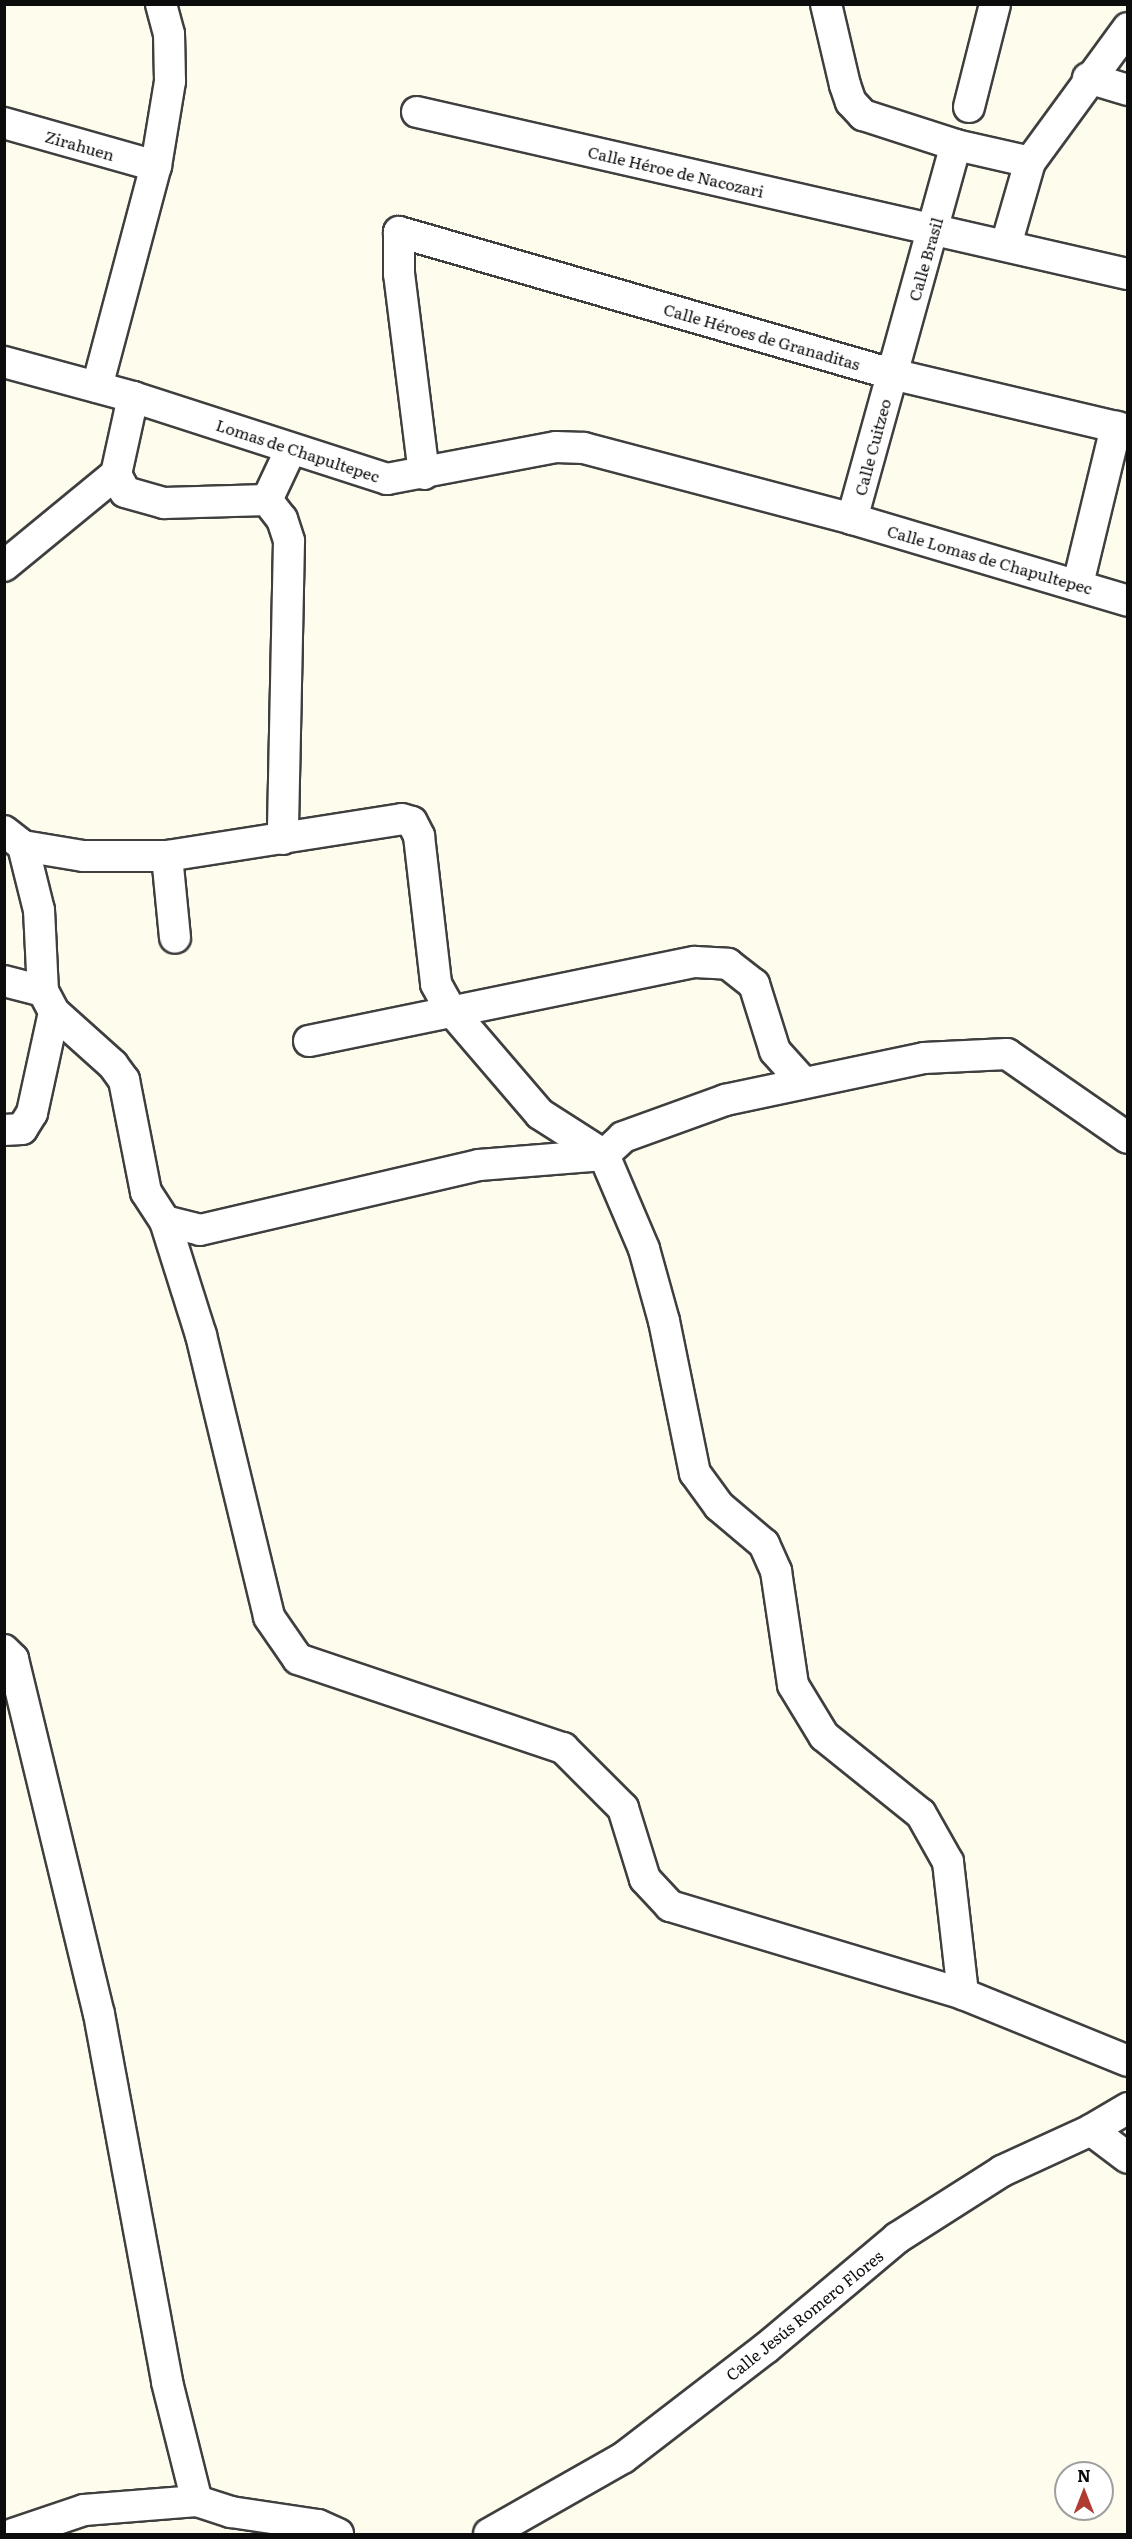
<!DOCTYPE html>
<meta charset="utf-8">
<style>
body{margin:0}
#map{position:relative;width:1132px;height:2539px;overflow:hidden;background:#fdfced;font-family:Literata,serif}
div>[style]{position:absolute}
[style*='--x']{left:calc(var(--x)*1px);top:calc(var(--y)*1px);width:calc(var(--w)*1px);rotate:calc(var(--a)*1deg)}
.roads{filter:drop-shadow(2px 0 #3f3f3f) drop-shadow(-2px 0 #3f3f3f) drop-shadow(0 2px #3f3f3f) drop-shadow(0 -2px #3f3f3f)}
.minor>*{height:30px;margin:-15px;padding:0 15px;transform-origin:15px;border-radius:15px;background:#fff}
span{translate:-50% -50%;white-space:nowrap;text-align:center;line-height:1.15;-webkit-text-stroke:6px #fff;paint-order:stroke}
.street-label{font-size:16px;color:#0c0c0c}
.frame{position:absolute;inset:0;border:6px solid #0c0c0c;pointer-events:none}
.north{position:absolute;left:1054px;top:2461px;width:60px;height:60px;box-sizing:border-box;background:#fff;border:2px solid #9e9e9e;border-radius:50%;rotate:0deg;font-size:16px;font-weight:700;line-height:24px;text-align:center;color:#0c0c0c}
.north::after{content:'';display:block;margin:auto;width:21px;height:27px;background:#b03b31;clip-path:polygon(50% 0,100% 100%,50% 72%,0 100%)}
</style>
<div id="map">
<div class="roads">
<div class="minor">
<i style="--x:826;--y:4;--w:83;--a:76.8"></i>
<i style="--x:845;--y:85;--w:18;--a:71"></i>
<i style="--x:851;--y:102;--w:18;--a:47"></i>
<i style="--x:863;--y:115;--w:98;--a:17.9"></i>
<i style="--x:956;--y:145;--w:76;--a:12.9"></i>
<i style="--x:1088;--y:78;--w:42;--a:16.7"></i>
<i style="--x:969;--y:107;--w:106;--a:-75.8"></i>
<i style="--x:417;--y:112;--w:729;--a:12.84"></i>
<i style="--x:4;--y:123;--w:158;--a:15.8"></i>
<i style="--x:1006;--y:245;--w:86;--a:-73.9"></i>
<i style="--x:1030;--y:162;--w:166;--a:-53.8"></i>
<i style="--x:4;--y:362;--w:134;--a:15.2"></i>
<i style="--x:133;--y:397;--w:267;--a:17.9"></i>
<i style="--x:387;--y:479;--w:172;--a:-10.7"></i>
<i style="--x:556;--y:447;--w:28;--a:2"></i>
<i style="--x:584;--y:448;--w:277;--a:14.8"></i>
<i style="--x:852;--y:519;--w:288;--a:16.5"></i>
<i style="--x:97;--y:387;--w:229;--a:-75.1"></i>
<i style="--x:156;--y:166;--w:86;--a:-80.6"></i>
<i style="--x:170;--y:81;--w:47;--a:-91.2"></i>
<i style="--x:169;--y:34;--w:31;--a:-105"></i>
<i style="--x:133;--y:397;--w:79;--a:102.4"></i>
<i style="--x:116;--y:474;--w:20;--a:63"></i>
<i style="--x:125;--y:492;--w:41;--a:15.8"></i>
<i style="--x:164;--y:503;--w:103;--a:-1.7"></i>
<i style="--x:267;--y:500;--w:24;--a:52"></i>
<i style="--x:282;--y:519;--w:23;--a:72"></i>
<i style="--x:289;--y:541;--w:298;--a:91.2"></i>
<i style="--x:424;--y:474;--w:202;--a:-97.1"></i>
<i style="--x:399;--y:274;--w:42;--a:-90"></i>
<i style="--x:399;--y:232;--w:513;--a:16.07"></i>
<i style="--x:892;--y:374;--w:243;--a:13.3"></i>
<i style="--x:267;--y:500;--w:56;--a:-64.8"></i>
<i style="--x:852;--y:519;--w:388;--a:-74.5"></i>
<i style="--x:4;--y:566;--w:145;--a:-39.4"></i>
<i style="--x:1078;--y:584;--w:162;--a:-76.4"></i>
<i style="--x:4;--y:831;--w:24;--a:38"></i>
<i style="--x:23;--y:846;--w:66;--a:76"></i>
<i style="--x:39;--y:910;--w:81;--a:87.2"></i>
<i style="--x:23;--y:846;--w:61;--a:9.5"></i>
<i style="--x:83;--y:856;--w:84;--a:0"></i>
<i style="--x:167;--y:856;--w:238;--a:-8.9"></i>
<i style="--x:402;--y:819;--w:10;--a:17"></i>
<i style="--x:412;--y:822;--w:16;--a:63"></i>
<i style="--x:419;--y:836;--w:149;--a:83.4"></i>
<i style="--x:436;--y:984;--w:29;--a:61"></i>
<i style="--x:450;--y:1009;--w:138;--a:49.4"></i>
<i style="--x:540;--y:1114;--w:76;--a:32.6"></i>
<i style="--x:604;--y:1155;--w:102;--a:66.9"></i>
<i style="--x:644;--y:1249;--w:75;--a:74.5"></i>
<i style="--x:664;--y:1321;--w:155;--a:78.5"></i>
<i style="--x:695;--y:1473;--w:41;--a:54"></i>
<i style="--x:719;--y:1506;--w:59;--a:40.2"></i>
<i style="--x:764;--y:1544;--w:30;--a:66"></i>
<i style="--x:776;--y:1571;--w:115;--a:81.5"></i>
<i style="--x:793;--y:1685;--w:60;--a:58.7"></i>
<i style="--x:824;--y:1736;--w:124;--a:38.8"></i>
<i style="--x:921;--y:1814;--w:55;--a:60.6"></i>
<i style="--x:948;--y:1862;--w:133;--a:83.5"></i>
<i style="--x:167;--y:856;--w:82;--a:84.4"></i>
<i style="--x:4;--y:981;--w:40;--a:14.4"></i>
<i style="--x:43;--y:991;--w:24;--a:62"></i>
<i style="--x:54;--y:1012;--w:79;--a:41.9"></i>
<i style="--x:113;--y:1065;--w:19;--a:54"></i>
<i style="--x:124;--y:1080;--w:114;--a:78.9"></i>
<i style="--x:146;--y:1192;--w:35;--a:57"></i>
<i style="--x:165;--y:1221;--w:36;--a:14"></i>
<i style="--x:200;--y:1230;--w:286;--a:-13.1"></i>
<i style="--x:479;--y:1165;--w:125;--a:-4.6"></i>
<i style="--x:604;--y:1155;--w:26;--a:-43"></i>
<i style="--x:623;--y:1137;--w:109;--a:-19.9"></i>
<i style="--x:725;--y:1100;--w:203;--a:-11.9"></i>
<i style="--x:924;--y:1058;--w:83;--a:-2.8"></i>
<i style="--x:1007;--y:1054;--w:147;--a:34.8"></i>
<i style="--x:309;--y:1041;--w:394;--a:-11.6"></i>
<i style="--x:695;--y:962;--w:33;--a:3"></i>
<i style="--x:728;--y:964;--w:33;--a:38"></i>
<i style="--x:754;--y:984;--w:70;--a:72.6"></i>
<i style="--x:775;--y:1051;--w:40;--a:48"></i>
<i style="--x:4;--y:1130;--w:18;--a:-3"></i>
<i style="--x:22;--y:1129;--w:19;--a:-58"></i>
<i style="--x:32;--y:1113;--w:103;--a:-77.7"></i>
<i style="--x:165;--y:1221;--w:120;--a:72.5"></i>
<i style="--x:201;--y:1335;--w:290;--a:76.4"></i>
<i style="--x:269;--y:1617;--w:51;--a:55.4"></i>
<i style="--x:298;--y:1659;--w:280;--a:18.6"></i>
<i style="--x:563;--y:1748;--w:85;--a:45"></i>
<i style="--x:623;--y:1808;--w:74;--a:72.8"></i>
<i style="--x:645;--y:1879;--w:37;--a:47"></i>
<i style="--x:670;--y:1906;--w:306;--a:16.7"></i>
<i style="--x:963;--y:1994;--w:178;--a:22.1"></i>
<i style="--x:4;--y:1650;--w:13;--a:45"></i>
<i style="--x:13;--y:1659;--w:365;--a:76.4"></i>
<i style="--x:99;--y:2014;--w:374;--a:79.5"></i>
<i style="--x:167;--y:2382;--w:123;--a:75.9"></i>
<i style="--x:197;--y:2501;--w:36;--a:18"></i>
<i style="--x:231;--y:2512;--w:88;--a:8.5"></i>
<i style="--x:318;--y:2525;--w:22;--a:24"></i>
<i style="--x:1091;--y:2130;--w:46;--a:37.1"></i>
<i style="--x:13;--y:2534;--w:75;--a:-18.7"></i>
<i style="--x:84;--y:2510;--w:113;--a:-4.6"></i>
<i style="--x:489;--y:2534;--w:154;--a:-29.6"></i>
<i style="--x:623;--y:2458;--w:180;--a:-37.6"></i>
<i style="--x:766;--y:2348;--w:171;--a:-40"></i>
<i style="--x:897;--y:2238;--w:125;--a:-32.5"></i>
<i style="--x:1002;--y:2171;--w:98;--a:-24.7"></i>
<i style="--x:1091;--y:2130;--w:43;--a:-30.7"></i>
</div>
</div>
<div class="street-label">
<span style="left:80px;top:145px;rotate:16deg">Zirahuen</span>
<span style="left:676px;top:171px;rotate:13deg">Calle Héroe de Nacozari</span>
<span style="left:925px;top:259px;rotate:-74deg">Calle Brasil</span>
<span style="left:762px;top:336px;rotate:16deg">Calle Héroes de Granaditas</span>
<span style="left:872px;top:447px;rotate:-75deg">Calle Cuitzeo</span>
<span style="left:298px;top:450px;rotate:18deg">Lomas de Chapultepec</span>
<span style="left:990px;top:559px;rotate:16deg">Calle Lomas de Chapultepec</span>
<span style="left:804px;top:2315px;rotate:-39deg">Calle Jesús Romero Flores</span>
</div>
<div class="frame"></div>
<div class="north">N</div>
</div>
